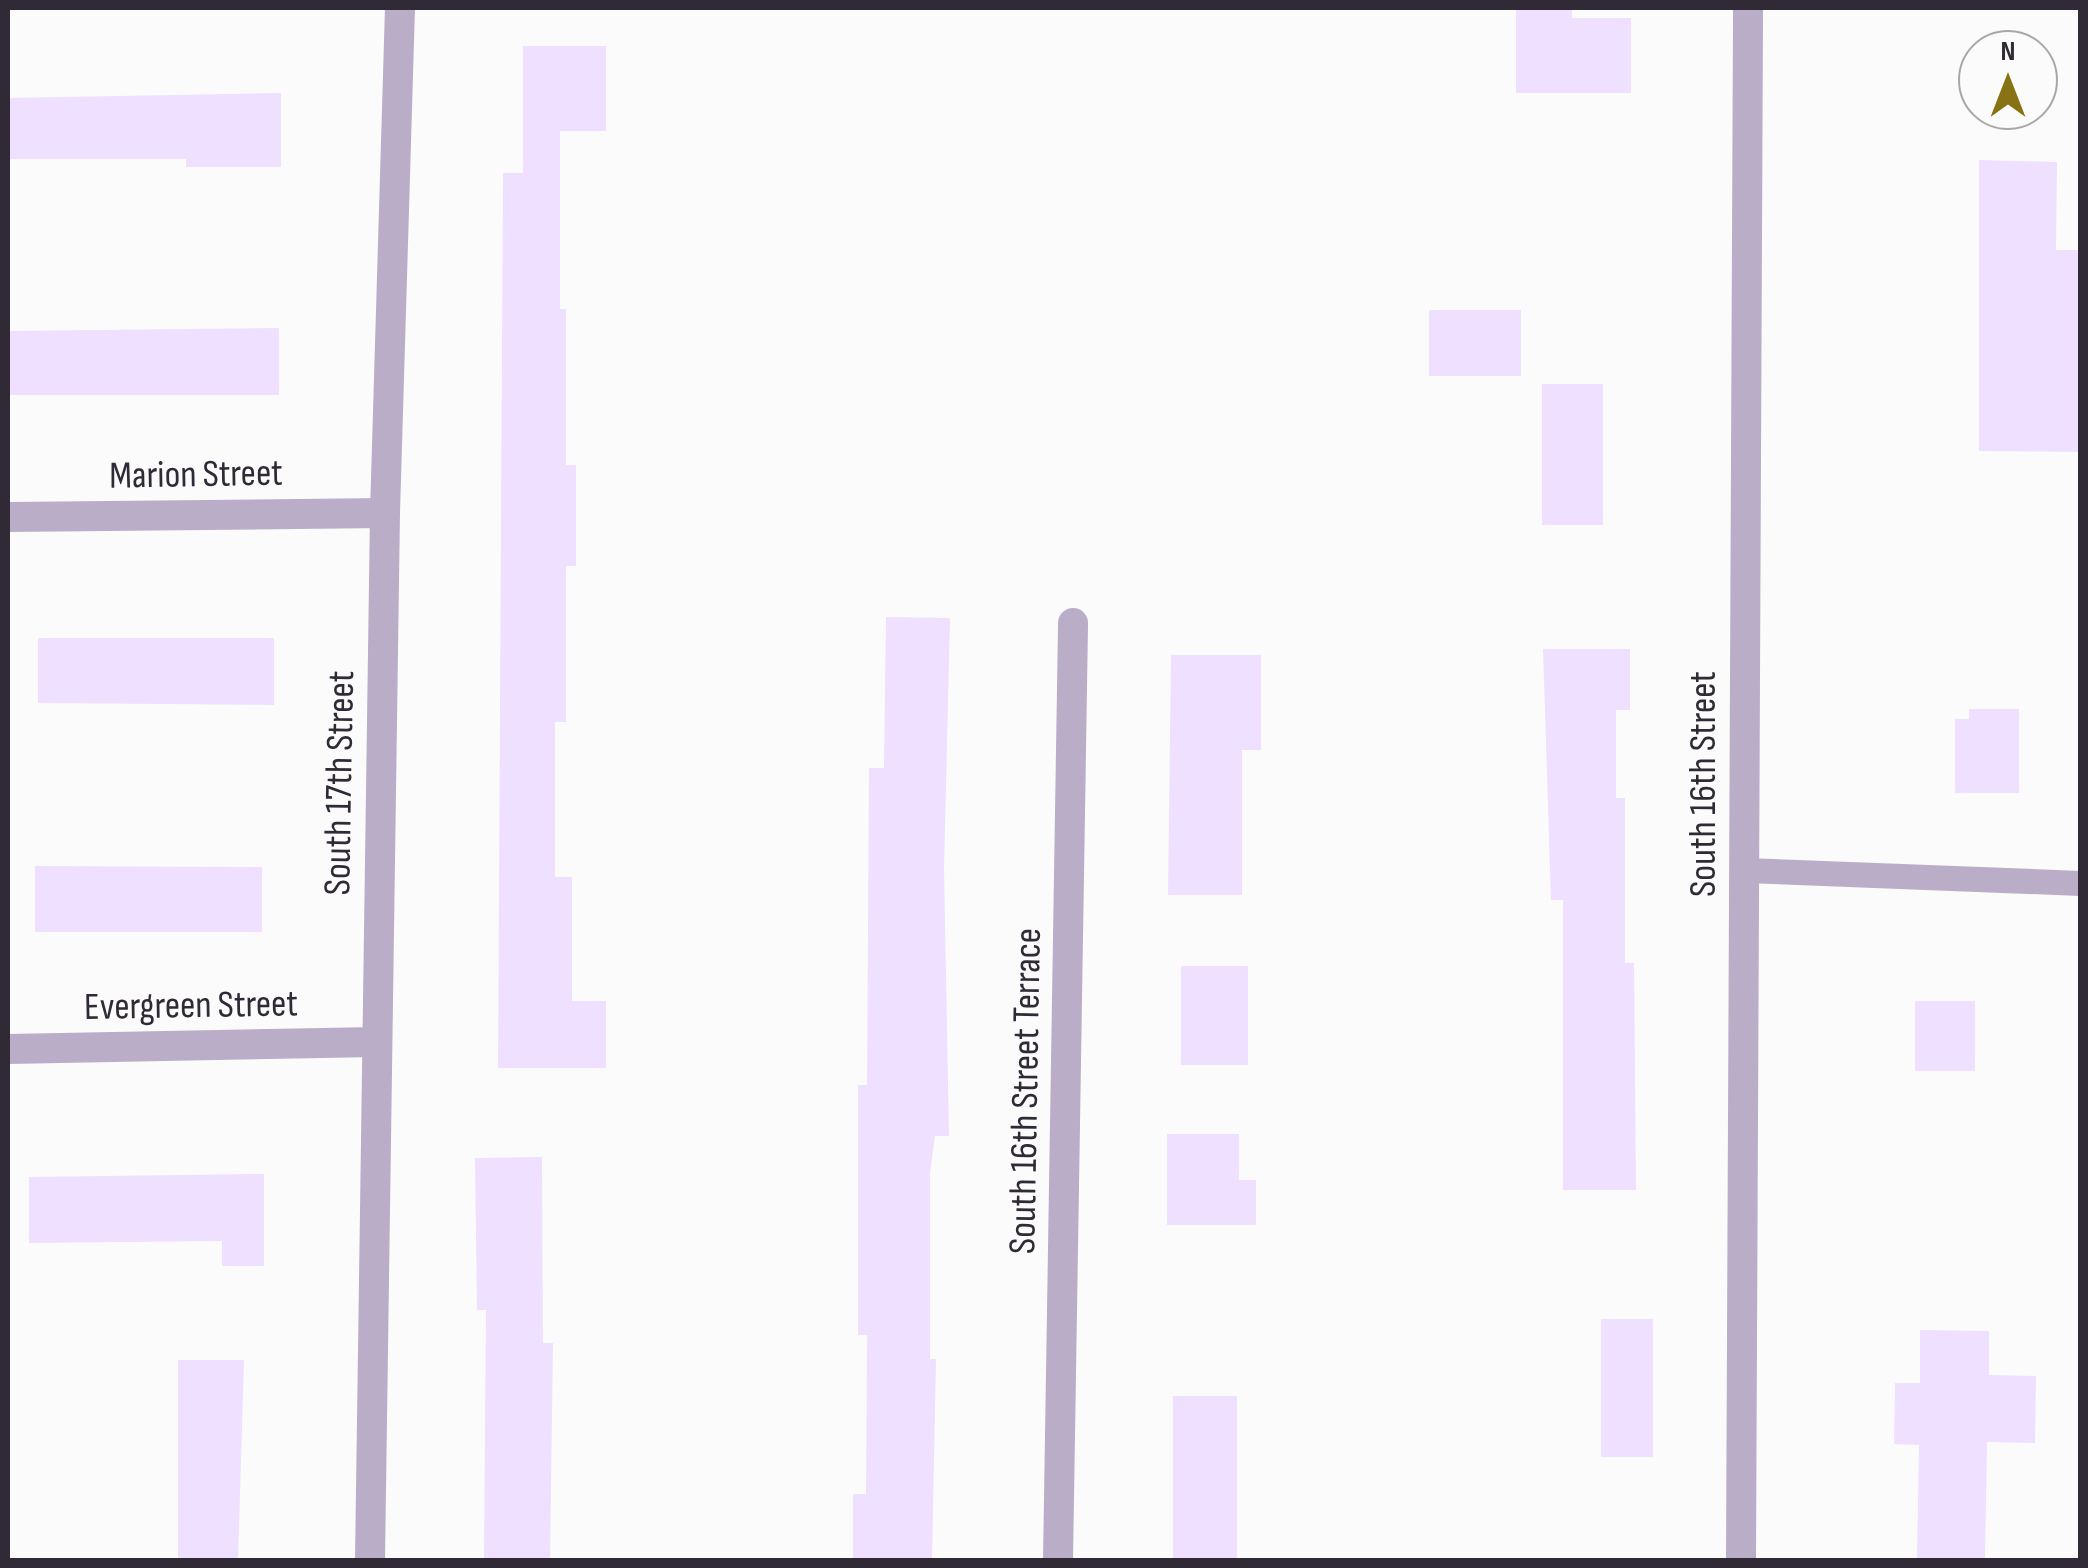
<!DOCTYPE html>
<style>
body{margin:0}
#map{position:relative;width:2088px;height:1568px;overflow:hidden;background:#fbfbfb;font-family:"Sofia Sans Condensed",sans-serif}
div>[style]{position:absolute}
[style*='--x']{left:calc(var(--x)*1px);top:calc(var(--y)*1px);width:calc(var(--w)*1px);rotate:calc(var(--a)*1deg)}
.building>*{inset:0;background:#eee0fe}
.service>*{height:25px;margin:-12.5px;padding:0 12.5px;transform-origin:12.5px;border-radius:12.5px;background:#baadc8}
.minor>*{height:30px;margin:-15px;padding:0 15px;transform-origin:15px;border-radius:15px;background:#baadc8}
span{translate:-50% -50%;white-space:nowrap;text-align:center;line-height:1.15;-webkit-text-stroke:8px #fbfbfb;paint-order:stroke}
.street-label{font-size:38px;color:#2f2a35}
.frame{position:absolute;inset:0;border:10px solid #2f2a35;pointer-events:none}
.north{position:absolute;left:1958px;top:30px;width:100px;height:100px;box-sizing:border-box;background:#fbfbfb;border:2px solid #a9a7ac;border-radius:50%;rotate:0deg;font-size:28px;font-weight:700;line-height:40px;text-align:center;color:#2f2a35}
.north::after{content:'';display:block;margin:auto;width:35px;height:45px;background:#877314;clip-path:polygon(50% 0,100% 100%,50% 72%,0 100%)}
</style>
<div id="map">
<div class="building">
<i style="clip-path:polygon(1516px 8px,1572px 8px,1572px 18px,1631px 18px,1631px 93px,1516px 93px)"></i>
<i style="clip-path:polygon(523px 46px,606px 46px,606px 131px,560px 131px,560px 309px,566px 309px,566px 465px,576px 465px,576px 566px,566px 566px,566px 722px,555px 722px,555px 877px,572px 877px,572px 1001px,606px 1001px,606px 1068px,498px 1068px,503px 173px,523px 173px)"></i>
<i style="clip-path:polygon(281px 93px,281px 167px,186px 167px,186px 159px,8px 159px,8px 98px)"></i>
<i style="clip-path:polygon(1979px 160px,2057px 162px,2056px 250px,2080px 250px,2080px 452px,1979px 451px)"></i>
<i style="clip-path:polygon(1429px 310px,1521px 310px,1521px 376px,1429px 376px)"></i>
<i style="clip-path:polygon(279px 328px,279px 395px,8px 395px,8px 331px)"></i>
<i style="clip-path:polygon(1542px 384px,1603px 384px,1603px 525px,1542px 525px)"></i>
<i style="clip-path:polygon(886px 617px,950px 618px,944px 869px,949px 1136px,935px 1136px,930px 1173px,930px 1359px,936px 1359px,932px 1560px,853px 1560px,853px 1494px,866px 1494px,867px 1335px,858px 1335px,858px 1085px,867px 1085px,869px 768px,884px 768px)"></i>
<i style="clip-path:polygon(38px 638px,274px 638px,274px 705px,38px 703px)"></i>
<i style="clip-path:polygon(1543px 649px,1630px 649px,1630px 710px,1616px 710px,1616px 798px,1625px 798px,1625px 963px,1634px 963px,1636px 1190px,1563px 1190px,1563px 900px,1551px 900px)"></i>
<i style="clip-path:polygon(1171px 655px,1261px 655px,1261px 750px,1242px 750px,1242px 895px,1168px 895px)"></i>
<i style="clip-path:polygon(1969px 709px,2019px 709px,2019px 793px,1955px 793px,1955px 719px,1969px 719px)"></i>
<i style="clip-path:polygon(35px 866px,262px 867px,262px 932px,35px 932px)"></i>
<i style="clip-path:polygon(1181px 966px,1248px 966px,1248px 1065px,1181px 1065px)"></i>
<i style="clip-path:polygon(1915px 1001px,1975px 1001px,1975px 1071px,1915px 1071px)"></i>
<i style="clip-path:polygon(1167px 1134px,1239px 1134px,1239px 1180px,1256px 1180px,1256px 1225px,1167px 1225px)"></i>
<i style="clip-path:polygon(542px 1157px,543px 1343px,553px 1343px,550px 1560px,484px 1560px,486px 1310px,477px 1310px,475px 1158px)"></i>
<i style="clip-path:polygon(264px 1174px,264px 1266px,222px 1266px,222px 1241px,29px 1243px,29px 1177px)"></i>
<i style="clip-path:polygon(1601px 1319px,1653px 1319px,1653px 1457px,1601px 1457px)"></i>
<i style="clip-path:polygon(1920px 1330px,1989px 1331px,1989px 1375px,2036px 1376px,2035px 1443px,1987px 1442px,1985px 1560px,1917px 1560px,1919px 1445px,1894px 1444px,1895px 1383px,1920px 1383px)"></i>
<i style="clip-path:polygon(178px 1360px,244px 1360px,238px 1560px,178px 1560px)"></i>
<i style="clip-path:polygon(1173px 1396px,1237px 1396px,1237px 1560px,1173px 1560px)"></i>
</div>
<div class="service">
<i style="--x:1744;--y:870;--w:336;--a:2.2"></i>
</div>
<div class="minor">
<i style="--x:8;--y:517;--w:377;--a:-0.6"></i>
<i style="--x:8;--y:1049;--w:368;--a:-1.1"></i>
<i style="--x:370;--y:1560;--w:1047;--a:-89.18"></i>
<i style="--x:385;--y:513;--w:505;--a:-88.3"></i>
<i style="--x:1058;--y:1560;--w:937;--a:-89.08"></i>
<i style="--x:1741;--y:1560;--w:1552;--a:-89.74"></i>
</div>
<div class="street-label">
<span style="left:196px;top:475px;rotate:-1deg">Marion Street</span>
<span style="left:340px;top:783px;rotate:-89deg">South 17th Street</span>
<span style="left:1704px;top:784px;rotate:-90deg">South 16th Street</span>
<span style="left:191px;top:1006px;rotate:-1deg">Evergreen Street</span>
<span style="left:1026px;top:1091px;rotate:-89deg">South 16th Street Terrace</span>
</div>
<div class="frame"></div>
<div class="north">N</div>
</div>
